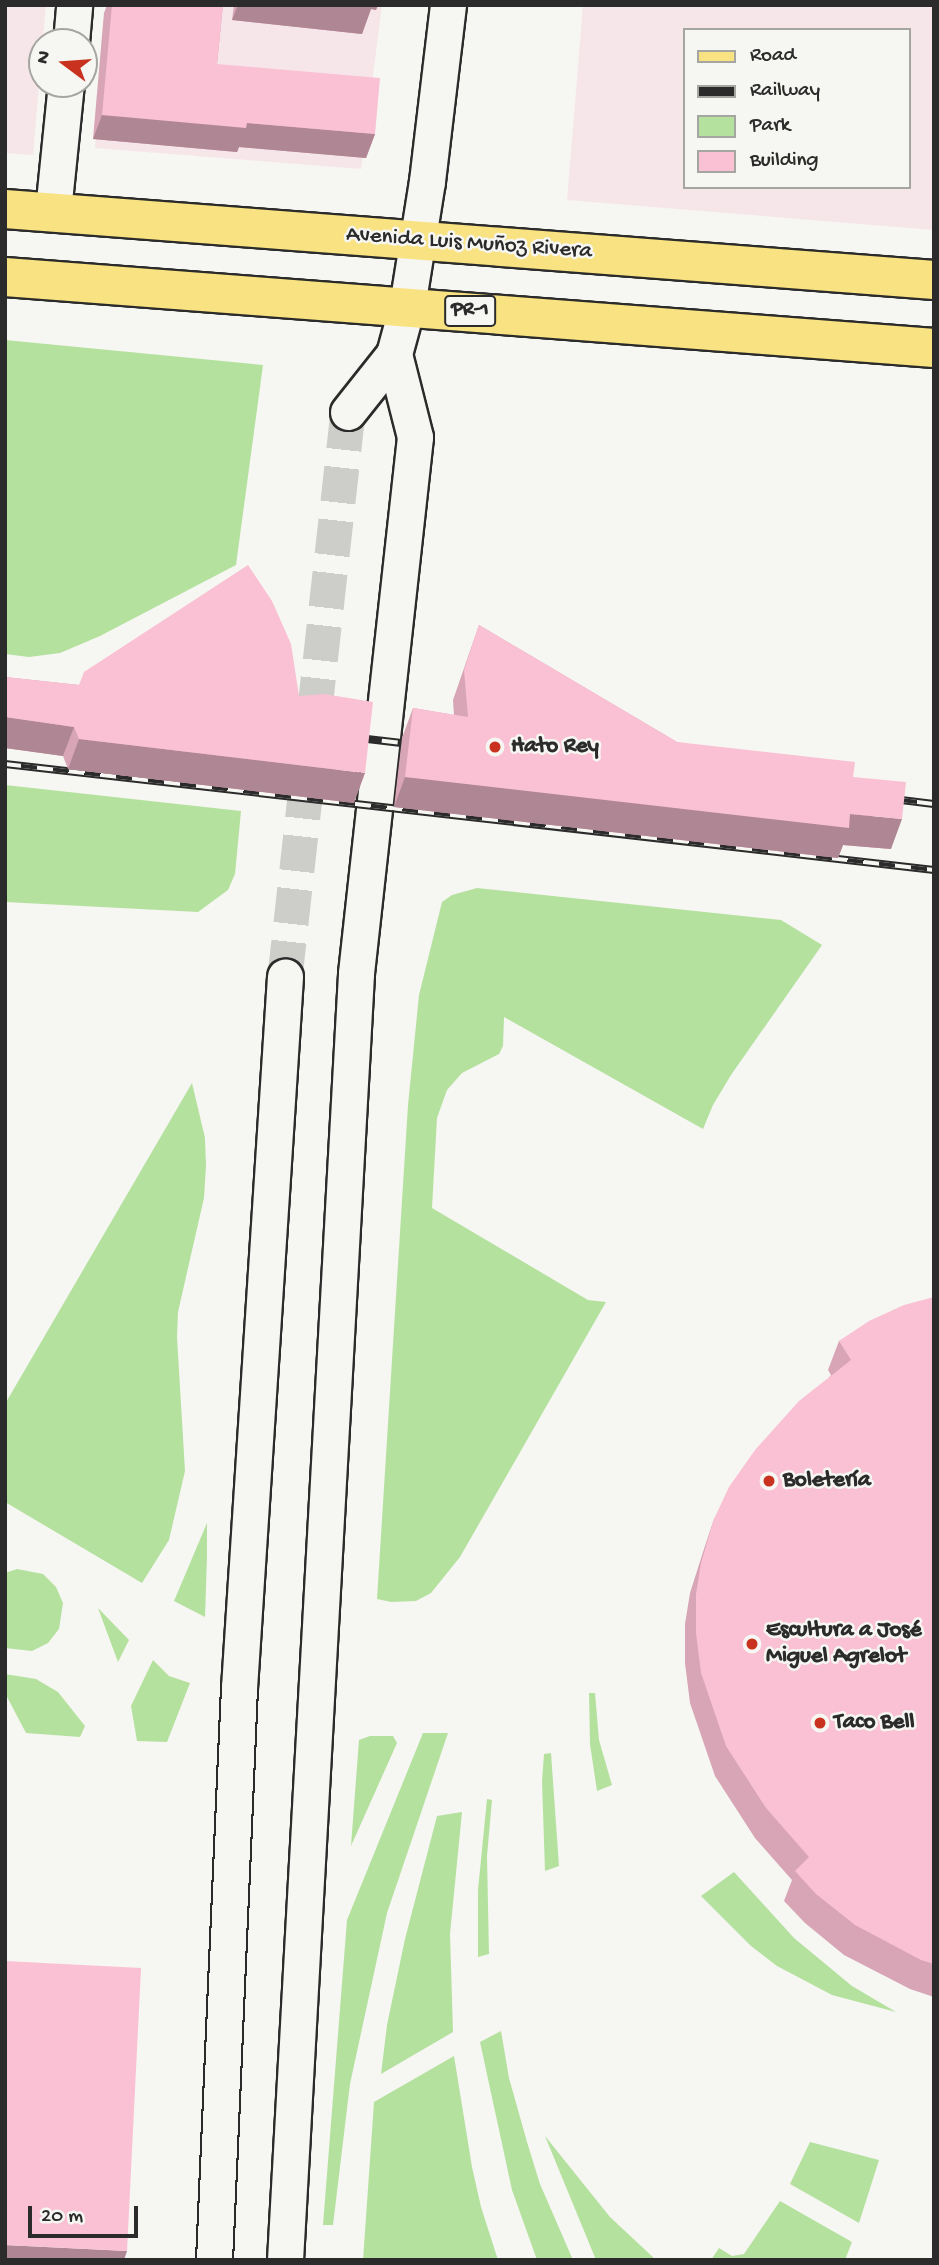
<!DOCTYPE html>
<meta charset="utf-8">
<style>
body{margin:0}
#map{position:relative;width:939px;height:2265px;overflow:hidden;background:#f6f6f2;font-family:"Gochi Hand",sans-serif}
div>[style]{position:absolute}
[style*='--x']{left:calc(var(--x)*1px);top:calc(var(--y)*1px);width:calc(var(--w)*1px);rotate:calc(var(--a)*1deg)}
.built>*{inset:0;background:#f7e6e9}
.green>*{inset:0;background:#b5e19f}
.street-tunnel>*{height:35px;margin-top:-17.5px;transform-origin:0;background:repeating-linear-gradient(90deg,#cdcdca 0 35px,transparent 0 53px)}
.roads{filter:drop-shadow(2px 0 #2b2b2b) drop-shadow(-2px 0 #2b2b2b) drop-shadow(0 2px #2b2b2b) drop-shadow(0 -2px #2b2b2b)}
.street>*{height:35px;margin:-17.5px;padding:0 17.5px;transform-origin:17.5px;border-radius:17.5px;background:#f6f6f2}
.primary>*{height:38px;margin:-19px;padding:0 19px;transform-origin:19px;border-radius:19px;background:#f8e281}
.rail>*{height:8px;margin-top:-4px;transform-origin:0;background:repeating-linear-gradient(90deg,#f6f6f2 0 16px,#2b2b2b 0 32px);box-sizing:border-box;border-block:2px solid #2b2b2b}
.wall>*{inset:0;background:#d7a5b6}
.shaded-wall>*{inset:0;background:#af8694}
.building>*{inset:0;background:#fac0d4}
.dots>*{width:19px;height:19px;translate:-50% -50%;box-sizing:border-box;border:4px solid #f6f6f2;border-radius:50%}
span{translate:-50% -50%;white-space:nowrap;text-align:center;line-height:1.15;-webkit-text-stroke:5px #f6f6f2;paint-order:stroke}
.shield-label span{padding:2px 5px;background:#f6f6f2;border:2px solid;border-radius:5px;-webkit-text-stroke-width:0}
.shield-label{font-size:21px;color:#2b2b2b;font-weight:700}
.street-label{font-size:23px;color:#2b2b2b}
.poi-label{font-size:23px;color:#2b2b2b;font-weight:700}
.left{translate:0 -50%;text-align:left}
.frame{position:absolute;inset:0;border:7px solid #2b2b2b;pointer-events:none}
.legend{position:absolute;left:683px;top:28px;width:228px;height:161px;box-sizing:border-box;background:#f6f6f2;border:2px solid #a5a5a2;margin:0;padding:9px 12px;list-style:none;font-size:21px;color:#2b2b2b}
.legend li{display:flex;align-items:center;gap:14px;height:35px}
.legend b{width:35px;border:2px solid #a5a5a2}
.north{position:absolute;left:28px;top:28px;width:70px;height:70px;box-sizing:border-box;background:#f6f6f2;border:2px solid #a5a5a2;border-radius:50%;rotate:286deg;font-size:19px;font-weight:700;line-height:28px;text-align:center;color:#2b2b2b}
.north::after{content:'';display:block;margin:auto;width:24px;height:32px;background:#c8321e;clip-path:polygon(50% 0,100% 100%,50% 72%,0 100%)}
.scale{position:absolute;left:28px;top:2206px;width:110px;height:32px;box-sizing:border-box;border:4px solid #2b2b2b;border-top:0;padding-left:9px;font-size:21px;line-height:24px;white-space:nowrap;color:#2b2b2b;-webkit-text-stroke:5px #f6f6f2;paint-order:stroke}
</style>
<div id="map">
<div class="built">
<i style="clip-path:polygon(5px 5px,46px 5px,33px 155px,5px 153px)"></i>
<i style="clip-path:polygon(108px 5px,382px 5px,361px 169px,95px 148px)"></i>
<i style="clip-path:polygon(evenodd,583px 5px,934px 5px,934px 230px,567px 200px,583px 5px,685px 30px,909px 30px,909px 187px,685px 187px,685px 30px)"></i>
</div>
<div class="green">
<i style="clip-path:polygon(5px 340px,263px 365px,236px 565px,100px 636px,60px 653px,29px 657px,5px 654px)"></i>
<i style="clip-path:polygon(5px 785px,241px 811px,235px 874px,228px 890px,198px 912px,5px 902px)"></i>
<i style="clip-path:polygon(477px 888px,781px 920px,822px 945px,731px 1075px,713px 1105px,703px 1129px,504px 1017px,503px 1046px,499px 1054px,462px 1073px,447px 1090px,437px 1118px,432px 1208px,588px 1300px,606px 1302px,460px 1557px,431px 1593px,416px 1601px,391px 1602px,377px 1599px,408px 1105px,419px 995px,442px 902px,452px 895px)"></i>
<i style="clip-path:polygon(192px 1083px,205px 1138px,206px 1166px,204px 1198px,178px 1312px,177px 1337px,185px 1471px,169px 1540px,142px 1583px,5px 1502px,5px 1404px)"></i>
<i style="clip-path:polygon(207px 1523px,207px 1556px,205px 1617px,174px 1601px)"></i>
<i style="clip-path:polygon(17px 1569px,43px 1574px,56px 1587px,63px 1603px,59px 1629px,48px 1643px,32px 1651px,5px 1648px,5px 1573px)"></i>
<i style="clip-path:polygon(98px 1608px,129px 1640px,118px 1662px)"></i>
<i style="clip-path:polygon(153px 1660px,169px 1676px,190px 1683px,167px 1742px,137px 1741px,131px 1706px)"></i>
<i style="clip-path:polygon(5px 1674px,36px 1679px,58px 1692px,85px 1726px,80px 1737px,26px 1733px,5px 1693px)"></i>
<i style="clip-path:polygon(589px 1693px,595px 1693px,599px 1740px,612px 1785px,597px 1791px,590px 1744px)"></i>
<i style="clip-path:polygon(423px 1733px,448px 1733px,387px 1913px,350px 2084px,333px 2225px,323px 2225px,347px 1920px)"></i>
<i style="clip-path:polygon(370px 1736px,393px 1736px,397px 1743px,351px 1846px,359px 1740px)"></i>
<i style="clip-path:polygon(551px 1753px,559px 1866px,545px 1871px,542px 1781px,544px 1754px)"></i>
<i style="clip-path:polygon(487px 1799px,492px 1800px,487px 1856px,489px 1954px,478px 1957px,478px 1890px)"></i>
<i style="clip-path:polygon(462px 1812px,450px 1934px,453px 2032px,381px 2074px,387px 2025px,405px 1939px,437px 1816px)"></i>
<i style="clip-path:polygon(734px 1872px,794px 1938px,852px 1986px,896px 2012px,832px 1995px,777px 1966px,751px 1946px,701px 1896px)"></i>
<i style="clip-path:polygon(501px 2031px,509px 2078px,527px 2142px,540px 2184px,573px 2260px,537px 2260px,512px 2190px,480px 2042px)"></i>
<i style="clip-path:polygon(454px 2056px,472px 2167px,481px 2207px,498px 2260px,363px 2260px,374px 2102px)"></i>
<i style="clip-path:polygon(545px 2136px,610px 2217px,656px 2260px,596px 2260px)"></i>
<i style="clip-path:polygon(810px 2142px,879px 2160px,859px 2223px,790px 2184px)"></i>
<i style="clip-path:polygon(780px 2201px,852px 2242px,845px 2260px,711px 2260px,719px 2248px,732px 2256px,744px 2254px)"></i>
</div>
<div class="street-tunnel">
<i style="--x:285;--y:976;--w:568;--a:-83.63"></i>
</div>
<div class="roads">
<div class="street">
<i style="--x:71;--y:42;--w:37;--a:-85"></i>
<i style="--x:53;--y:211;--w:128;--a:-84.2"></i>
<i style="--x:348;--y:412;--w:74;--a:-51.6"></i>
<i style="--x:394;--y:354;--w:50;--a:-74.8"></i>
<i style="--x:407;--y:306;--w:127;--a:-80.9"></i>
<i style="--x:427;--y:181;--w:177;--a:-83.2"></i>
<i style="--x:214;--y:2260;--w:573;--a:-87.5"></i>
<i style="--x:239;--y:1688;--w:713;--a:-86.3"></i>
<i style="--x:285;--y:2260;--w:1289;--a:-86.84"></i>
<i style="--x:356;--y:973;--w:539;--a:-83.72"></i>
<i style="--x:415;--y:437;--w:86;--a:-104.2"></i>
</div>
<div class="primary">
<i style="--x:5;--y:209;--w:932;--a:4.37"></i>
<i style="--x:5;--y:277;--w:932;--a:4.37"></i>
</div>
</div>
<div class="rail">
<i style="--x:350;--y:737;--w:69;--a:6.6"></i>
<i style="--x:5;--y:764;--w:935;--a:6.51"></i>
<i style="--x:885;--y:798;--w:49;--a:7"></i>
</div>
<div class="wall">
<i style="clip-path:polygon(107px 5px,223px 5px,217px 64px,375px 134px,366px 158px,239px 147px,237px 152px,93px 139px,104px 13px)"></i>
<i style="clip-path:polygon(234px 5px,378px 5px,376px 10px,371px 9px,362px 34px,232px 20px)"></i>
<i style="clip-path:polygon(479px 625px,677px 742px,853px 777px,891px 849px,843px 845px,838px 858px,394px 807px,402px 738px,413px 708px,454px 715px,453px 700px)"></i>
<i style="clip-path:polygon(5px 677px,79px 685px,299px 696px,354px 803px,68px 769px,63px 756px,5px 748px)"></i>
<i style="clip-path:polygon(934px 1297px,934px 1997px,910px 1989px,844px 1955px,805px 1923px,784px 1901px,792px 1880px,755px 1838px,715px 1776px,690px 1703px,685px 1663px,685px 1624px,690px 1593px,704px 1549px,714px 1519px,831px 1375px,828px 1370px,839px 1341px)"></i>
</div>
<div class="shaded-wall">
<i style="clip-path:polygon(238px 5px,378px 5px,376px 10px,371px 9px,362px 34px,232px 20px)"></i>
<i style="clip-path:polygon(102px 115px,247px 123px,375px 134px,366px 158px,239px 147px,237px 152px,93px 139px)"></i>
<i style="clip-path:polygon(5px 717px,74px 727px,63px 756px,5px 748px)"></i>
<i style="clip-path:polygon(79px 739px,365px 773px,354px 803px,68px 769px)"></i>
<i style="clip-path:polygon(405px 777px,850px 814px,902px 819px,891px 849px,843px 845px,838px 858px,394px 807px)"></i>
<i style="clip-path:polygon(5px 2245px,127px 2251px,124px 2260px,5px 2260px)"></i>
</div>
<div class="building">
<i style="clip-path:polygon(112px 5px,223px 5px,217px 64px,380px 78px,375px 134px,247px 123px,246px 128px,102px 115px)"></i>
<i style="clip-path:polygon(248px 565px,272px 601px,291px 644px,299px 696px,324px 694px,373px 702px,365px 773px,79px 739px,74px 727px,5px 717px,5px 677px,79px 685px,84px 672px)"></i>
<i style="clip-path:polygon(479px 625px,677px 742px,855px 762px,853px 777px,906px 782px,902px 819px,850px 814px,849px 828px,405px 777px,413px 708px,468px 717px,464px 670px)"></i>
<i style="clip-path:polygon(934px 1297px,934px 1964px,921px 1960px,855px 1925px,816px 1894px,795px 1871px,809px 1857px,766px 1808px,726px 1746px,701px 1673px,696px 1633px,696px 1594px,701px 1563px,714px 1519px,729px 1487px,755px 1450px,799px 1401px,851px 1360px,839px 1341px,869px 1321px,904px 1305px)"></i>
<i style="clip-path:polygon(5px 1961px,141px 1968px,127px 2251px,5px 2245px)"></i>
</div>
<div class="dots">
<i style="left:495px;top:747px;background:#c8321e"></i>
<i style="left:769px;top:1481px;background:#c8321e"></i>
<i style="left:752px;top:1644px;background:#c8321e"></i>
<i style="left:820px;top:1723px;background:#c8321e"></i>
</div>
<div class="shield-label">
<span style="left:470px;top:311px">PR-1</span>
</div>
<div class="street-label">
<span style="left:469px;top:244px;rotate:4deg">Avenida Luis Muñoz Rivera</span>
</div>
<div class="poi-label">
<span class="left" style="left:511px;top:747px">Hato Rey</span>
<span class="left" style="left:783px;top:1481px">Boletería</span>
<span class="left" style="left:766px;top:1644px">Escultura a José<br>Miguel Agrelot</span>
<span class="left" style="left:834px;top:1723px">Taco Bell</span>
</div>
<div class="frame"></div>
<ul class="legend">
<li><b style="height:9px;background:#f8e281"></b>Road</li>
<li><b style="height:9px;background:#2b2b2b"></b>Railway</li>
<li><b style="height:19px;background:#b5e19f"></b>Park</li>
<li><b style="height:19px;background:#fac0d4"></b>Building</li>
</ul>
<div class="north">N</div>
<div class="scale">20 m</div>
</div>
